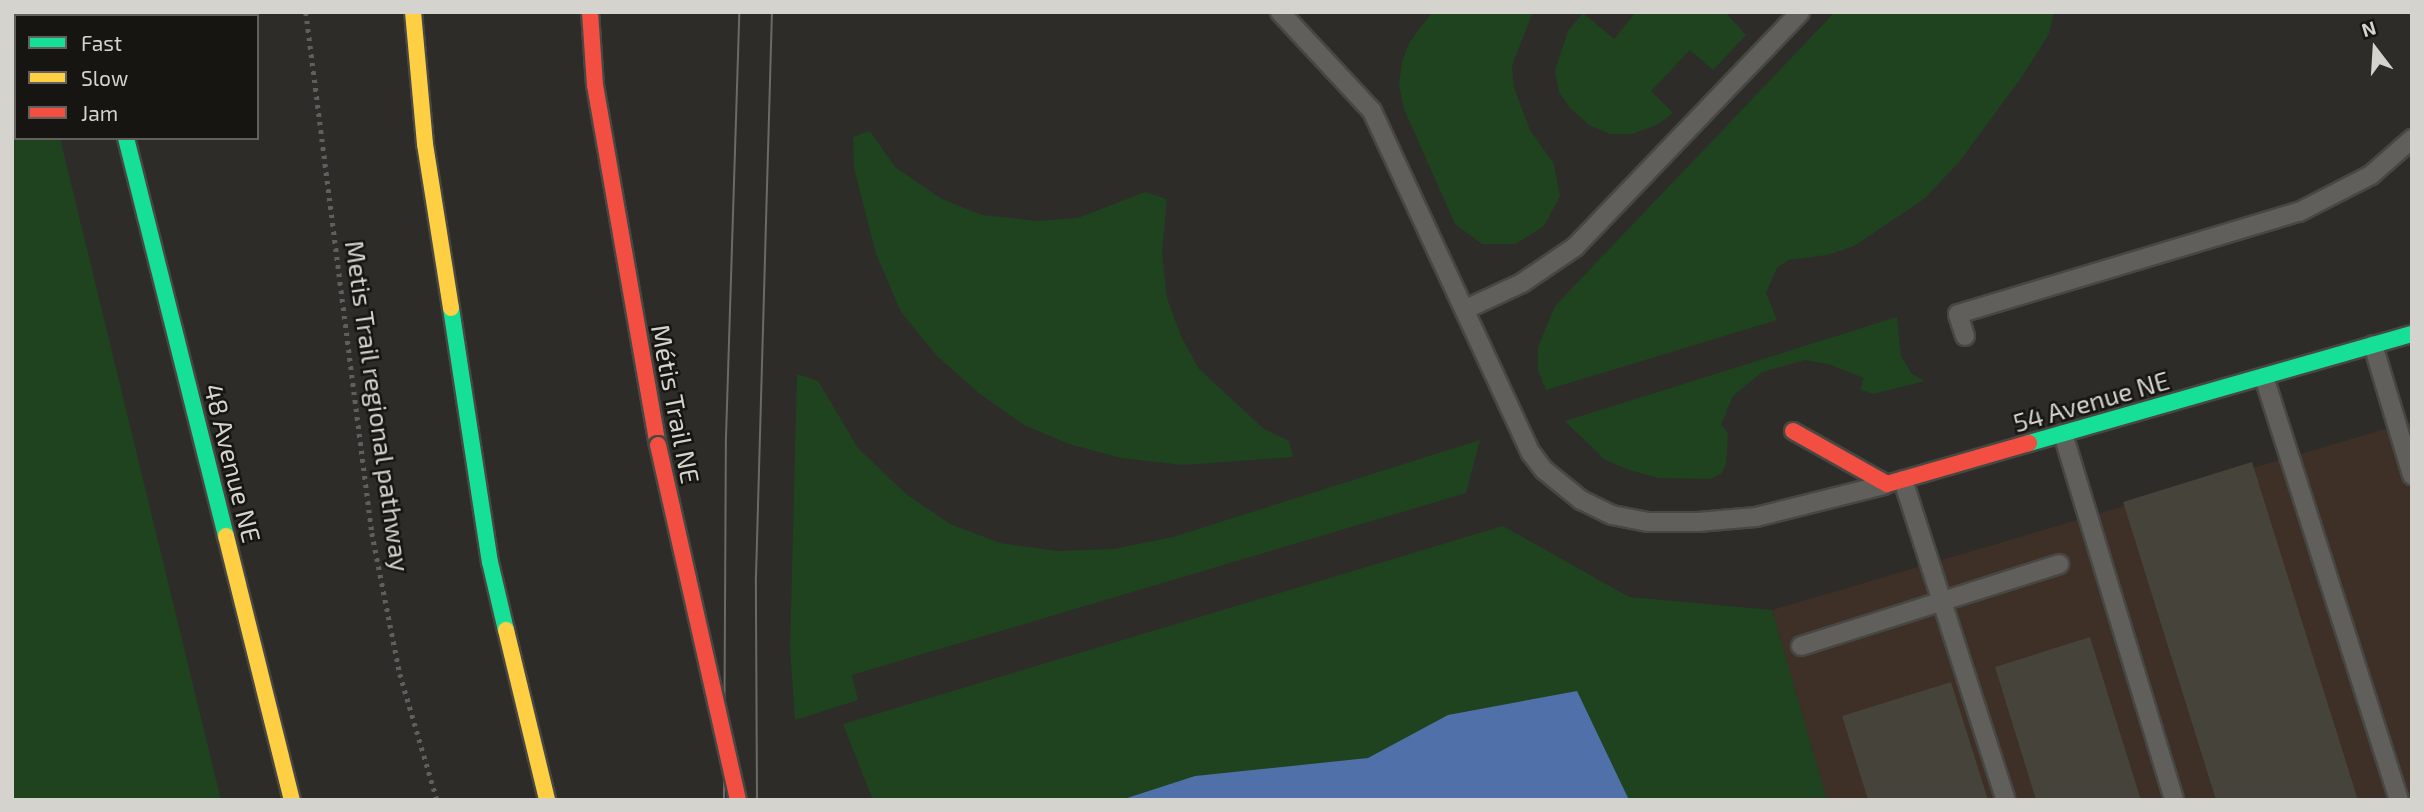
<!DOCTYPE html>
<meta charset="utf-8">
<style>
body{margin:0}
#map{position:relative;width:2424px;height:812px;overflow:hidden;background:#2d2c28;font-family:"Exo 2",sans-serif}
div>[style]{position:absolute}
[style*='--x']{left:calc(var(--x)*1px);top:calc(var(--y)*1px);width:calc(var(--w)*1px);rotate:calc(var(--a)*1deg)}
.industrial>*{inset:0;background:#3e2f27}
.green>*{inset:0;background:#1e431e}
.water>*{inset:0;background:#5070a9}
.building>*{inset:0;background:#45433a}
.path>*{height:4.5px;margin-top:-2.25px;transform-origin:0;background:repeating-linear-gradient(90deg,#605f5d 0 3.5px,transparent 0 8.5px)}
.roads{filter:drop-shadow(2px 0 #474743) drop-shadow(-2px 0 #474743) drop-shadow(0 2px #474743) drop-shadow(0 -2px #474743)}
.lane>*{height:18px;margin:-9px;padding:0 9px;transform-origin:9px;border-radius:9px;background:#605f5c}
.fast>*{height:16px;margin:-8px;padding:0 8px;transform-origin:8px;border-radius:8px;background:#16e098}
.slow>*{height:16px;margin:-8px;padding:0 8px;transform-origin:8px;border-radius:8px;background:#ffcf43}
.jam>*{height:16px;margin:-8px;padding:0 8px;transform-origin:8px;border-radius:8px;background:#f24e42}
.tram>*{height:2px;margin:-1px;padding:0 1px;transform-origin:1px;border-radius:1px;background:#6a6a68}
.bridges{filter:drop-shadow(2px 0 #474743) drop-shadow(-2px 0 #474743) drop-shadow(0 2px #474743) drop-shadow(0 -2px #474743)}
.jam-bridge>*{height:16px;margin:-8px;padding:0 8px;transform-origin:8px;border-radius:8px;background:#f24e42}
span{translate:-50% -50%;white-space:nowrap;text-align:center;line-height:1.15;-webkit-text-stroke:5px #161512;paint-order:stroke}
.street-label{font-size:26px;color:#d4d3ce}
.frame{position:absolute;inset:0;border:14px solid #d4d3ce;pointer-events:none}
.legend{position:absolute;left:14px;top:14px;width:245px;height:126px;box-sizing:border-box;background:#161512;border:2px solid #62615d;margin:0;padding:9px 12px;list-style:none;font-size:21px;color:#d4d3ce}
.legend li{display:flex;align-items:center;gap:14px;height:35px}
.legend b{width:35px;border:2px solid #62615d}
.north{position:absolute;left:2340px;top:14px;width:70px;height:70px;-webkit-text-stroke:5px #161512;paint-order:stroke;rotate:343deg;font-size:19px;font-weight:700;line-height:28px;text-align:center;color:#d4d3ce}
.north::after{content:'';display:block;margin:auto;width:24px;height:32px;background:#d4d3ce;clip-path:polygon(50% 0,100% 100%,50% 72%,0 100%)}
</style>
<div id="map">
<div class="industrial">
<i style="clip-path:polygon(2412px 421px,2412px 800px,1827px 800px,1772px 610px)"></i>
</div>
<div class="green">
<i style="clip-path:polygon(12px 12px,30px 16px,16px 16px,16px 138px,60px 138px,221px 800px,12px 800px)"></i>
<i style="clip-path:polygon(1432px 12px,1533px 12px,1512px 65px,1514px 88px,1530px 130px,1554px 164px,1560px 196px,1544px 226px,1516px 244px,1482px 244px,1455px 224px,1404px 109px,1399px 85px,1402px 62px,1409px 43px)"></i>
<i style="clip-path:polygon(1636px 12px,1725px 12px,1746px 35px,1713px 70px,1690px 50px,1651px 91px,1673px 113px,1657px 125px,1632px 134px,1610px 134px,1589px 125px,1570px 108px,1559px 92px,1555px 70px,1568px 31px,1583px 13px,1614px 39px)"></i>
<i style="clip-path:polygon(1835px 12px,2054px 12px,2049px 34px,2023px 75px,1960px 161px,1924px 199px,1854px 246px,1827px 255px,1788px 260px,1777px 268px,1766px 293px,1777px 320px,1546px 390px,1538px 370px,1538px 347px,1555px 306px)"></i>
<i style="clip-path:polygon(870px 131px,895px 167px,942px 199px,982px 215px,1038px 221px,1078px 218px,1145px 192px,1167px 199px,1162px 253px,1167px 298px,1181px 336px,1199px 369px,1264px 429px,1289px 441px,1293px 457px,1183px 465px,1121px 458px,1069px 444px,1024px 425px,980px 394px,937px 356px,901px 312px,876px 254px,854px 168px,853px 137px)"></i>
<i style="clip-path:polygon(1897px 317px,1901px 356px,1912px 374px,1925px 381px,1873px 394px,1860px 389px,1864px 378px,1828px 364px,1805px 360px,1762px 372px,1733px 396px,1721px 425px,1728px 433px,1726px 464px,1722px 473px,1710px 479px,1659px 478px,1629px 470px,1605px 460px,1565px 421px)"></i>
<i style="clip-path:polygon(797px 374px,818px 381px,858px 448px,906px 494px,950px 524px,1000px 543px,1057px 551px,1114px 549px,1173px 537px,1480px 440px,1466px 493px,852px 675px,858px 700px,795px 720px,790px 649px)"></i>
<i style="clip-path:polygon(1503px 526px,1629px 597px,1772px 610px,1827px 800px,873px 800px,843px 724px)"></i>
</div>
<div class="water">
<i style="clip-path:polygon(1577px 691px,1629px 800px,1121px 800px,1195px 776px,1368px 758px,1448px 715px)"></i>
</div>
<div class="building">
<i style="clip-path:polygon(2252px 462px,2358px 800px,2216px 800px,2123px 502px)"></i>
<i style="clip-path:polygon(2090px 637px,2141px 800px,2036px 800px,1995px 667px)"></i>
<i style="clip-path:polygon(1951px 682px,1988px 800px,1868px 800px,1842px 716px)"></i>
</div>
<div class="path">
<i style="--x:306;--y:12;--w:525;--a:82.78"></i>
<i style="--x:372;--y:533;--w:144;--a:78.8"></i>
<i style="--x:400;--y:674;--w:131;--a:73.6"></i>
</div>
<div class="roads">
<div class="lane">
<i style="--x:1280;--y:12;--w:135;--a:47.1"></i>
<i style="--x:1372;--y:111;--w:377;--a:65.1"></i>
<i style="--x:1531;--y:453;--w:21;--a:53"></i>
<i style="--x:1544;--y:470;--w:48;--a:39"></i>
<i style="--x:1581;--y:500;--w:34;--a:26"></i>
<i style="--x:1612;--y:515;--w:37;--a:11"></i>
<i style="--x:1648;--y:522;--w:50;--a:0"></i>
<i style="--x:1698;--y:522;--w:58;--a:-4.9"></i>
<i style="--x:1756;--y:517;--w:132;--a:-14"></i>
<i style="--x:1466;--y:309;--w:62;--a:-24.9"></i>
<i style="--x:1522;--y:283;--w:64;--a:-34.2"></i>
<i style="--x:1575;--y:247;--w:325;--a:-46.2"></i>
<i style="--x:1965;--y:336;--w:23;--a:-108"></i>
<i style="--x:1958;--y:314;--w:356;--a:-16.7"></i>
<i style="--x:2299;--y:212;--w:81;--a:-27.2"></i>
<i style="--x:2371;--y:175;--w:55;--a:-41.3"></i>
<i style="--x:2373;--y:345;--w:136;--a:73.3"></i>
<i style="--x:2264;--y:377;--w:444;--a:72.3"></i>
<i style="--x:2063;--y:434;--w:382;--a:73.1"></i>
<i style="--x:1903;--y:480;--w:336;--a:72.2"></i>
<i style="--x:1801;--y:646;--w:271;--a:-17.6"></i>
</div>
<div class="fast">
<i style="--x:126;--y:138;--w:410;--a:75.9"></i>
<i style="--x:451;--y:308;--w:257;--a:81.3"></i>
<i style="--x:490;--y:562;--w:70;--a:76.8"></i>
<i style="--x:2029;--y:443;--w:398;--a:-15.9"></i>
</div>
<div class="slow">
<i style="--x:413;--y:12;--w:133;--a:84.8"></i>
<i style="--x:425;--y:144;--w:166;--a:81"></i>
<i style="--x:226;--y:536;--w:272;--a:76"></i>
<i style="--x:506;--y:630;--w:175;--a:76.4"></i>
</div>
<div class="jam">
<i style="--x:95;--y:12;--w:4;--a:90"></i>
<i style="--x:590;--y:12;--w:73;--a:86.1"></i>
<i style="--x:595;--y:85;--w:365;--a:80.1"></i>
<i style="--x:1793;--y:431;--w:108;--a:29.4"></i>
<i style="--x:1887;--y:484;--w:148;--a:-16.1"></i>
</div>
</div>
<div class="tram">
<i style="--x:724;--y:800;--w:363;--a:-89.7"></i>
<i style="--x:726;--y:437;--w:425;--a:-88.2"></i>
<i style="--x:757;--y:800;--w:224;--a:-90.3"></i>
<i style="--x:756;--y:576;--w:564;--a:-88.38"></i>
</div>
<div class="bridges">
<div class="jam-bridge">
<i style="--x:658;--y:445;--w:364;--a:77.3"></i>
</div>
</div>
<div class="street-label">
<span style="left:2091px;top:401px;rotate:-16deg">54 Avenue NE</span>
<span style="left:676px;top:404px;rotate:79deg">Métis Trail NE</span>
<span style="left:378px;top:406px;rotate:82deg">Metis Trail regional pathway</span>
<span style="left:233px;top:463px;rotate:76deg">48 Avenue NE</span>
</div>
<div class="frame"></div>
<ul class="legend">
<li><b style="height:9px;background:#16e098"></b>Fast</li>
<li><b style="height:9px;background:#ffcf43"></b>Slow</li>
<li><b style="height:9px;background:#f24e42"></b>Jam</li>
</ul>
<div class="north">N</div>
</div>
